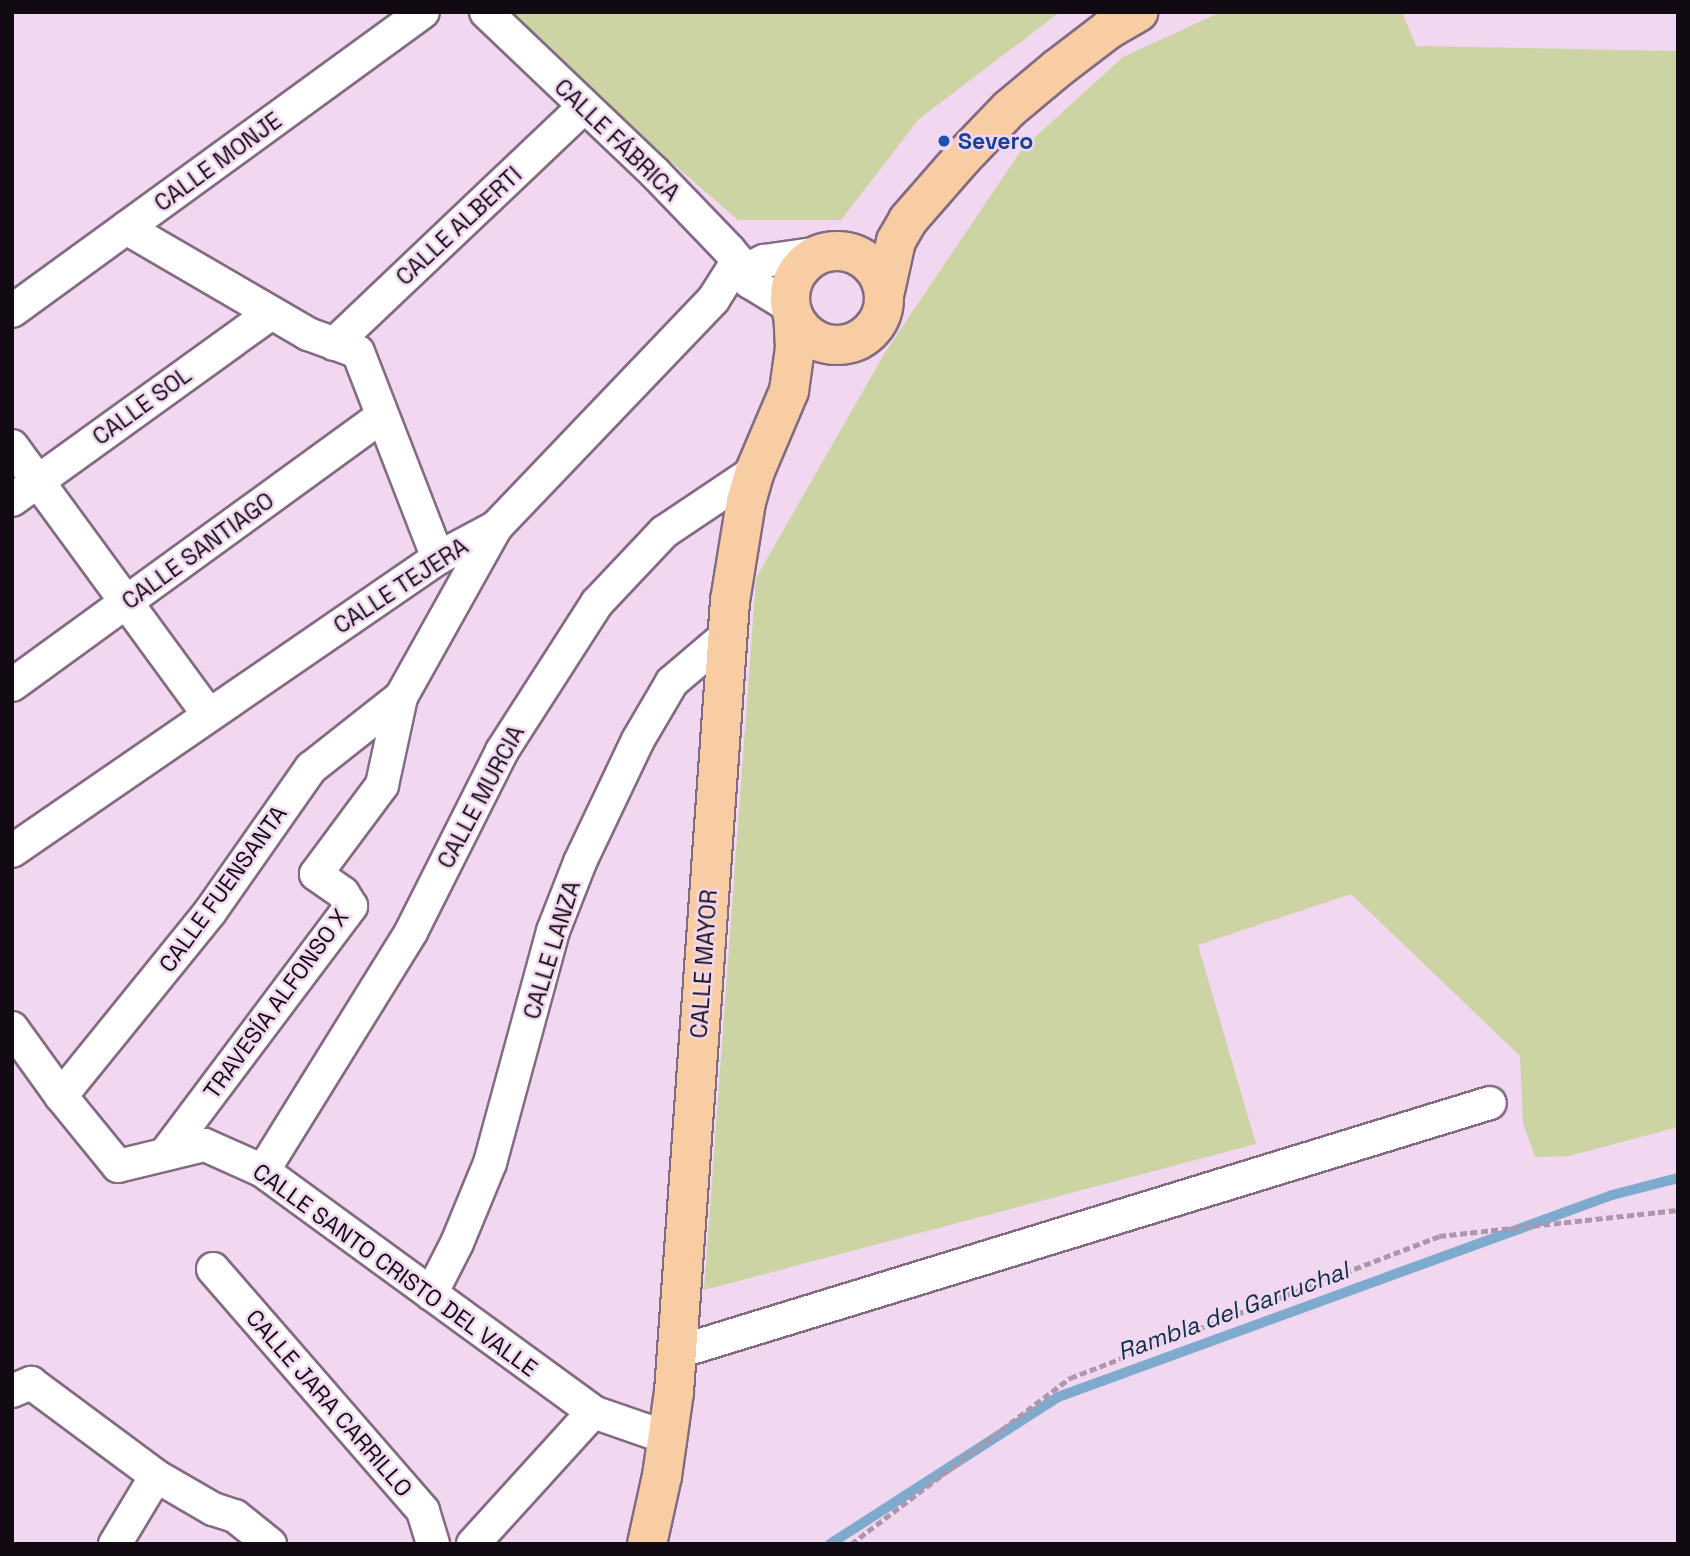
<!DOCTYPE html>
<meta charset="utf-8">
<style>
body{margin:0}
#map{position:relative;width:1690px;height:1556px;overflow:hidden;background:#f1d7f0;font-family:"Space Grotesk",sans-serif}
div>[style]{position:absolute}
[style*='--x']{left:calc(var(--x)*1px);top:calc(var(--y)*1px);width:calc(var(--w)*1px);rotate:calc(var(--a)*1deg)}
.green>*{inset:0;background:#ccd4a4}
.stream>*{height:10px;margin:-5px;padding:0 5px;transform-origin:5px;border-radius:5px;background:#7eaacd}
.path>*{height:4.5px;margin-top:-2.25px;transform-origin:0;background:repeating-linear-gradient(90deg,#ac98ac 0 7px,transparent 0 10.5px)}
.roads{filter:drop-shadow(2px 0 #836b82) drop-shadow(-2px 0 #836b82) drop-shadow(0 2px #836b82) drop-shadow(0 -2px #836b82)}
.street>*{height:32px;margin:-16px;padding:0 16px;transform-origin:16px;border-radius:16px;background:#fff}
.primary>*{height:38px;margin:-19px;padding:0 19px;transform-origin:19px;border-radius:19px;background:#f9cda4}
.primary>.ring{margin:-19px;padding:0;box-sizing:content-box;background:none;border:38px solid #f9cda4;border-radius:50%}
.dots>*{width:19px;height:19px;translate:-50% -50%;box-sizing:border-box;border:4px solid #f1d7f0;border-radius:50%}
span{translate:-50% -50%;white-space:nowrap;text-align:center;line-height:1.15;-webkit-text-stroke:5px #f1d7f0;paint-order:stroke}
.street-label{font-size:23px;color:#120a12}
.transit-label{font-size:23px;color:#164399;font-weight:700}
.left{translate:0 -50%;text-align:left}
.water-label{font-size:24px;color:#0a2e47;font-style:italic}
.frame{position:absolute;inset:0;border:14px solid #120a12;pointer-events:none}
</style>
<div id="map">
<div class="green">
<i style="clip-path:polygon(512px 12px,1060px 12px,919px 119px,841px 220px,738px 220px,551px 58px)"></i>
<i style="clip-path:polygon(1221px 12px,1402px 12px,1416px 46px,1678px 51px,1678px 1127px,1569px 1156px,1535px 1157px,1523px 1123px,1520px 1056px,1351px 894px,1198px 945px,1256px 1144px,704px 1290px,756px 578px,886px 351px,1022px 149px,1123px 57px)"></i>
</div>
<div class="stream">
<i style="--x:830;--y:1544;--w:271;--a:-32.8"></i>
<i style="--x:1058;--y:1397;--w:590;--a:-20.03"></i>
<i style="--x:1612;--y:1195;--w:68;--a:-14.4"></i>
</div>
<div class="path">
<i style="--x:851;--y:1544;--w:275;--a:-37.2"></i>
<i style="--x:1070;--y:1378;--w:395;--a:-21"></i>
<i style="--x:1439;--y:1236;--w:240;--a:-6.2"></i>
</div>
<div class="roads">
<div class="street">
<i style="--x:486;--y:12;--w:233;--a:43.6"></i>
<i style="--x:655;--y:173;--w:107;--a:46.1"></i>
<i style="--x:729;--y:250;--w:26;--a:50"></i>
<i style="--x:746;--y:270;--w:13;--a:72"></i>
<i style="--x:750;--y:282;--w:48;--a:31.4"></i>
<i style="--x:126;--y:228;--w:211;--a:30.2"></i>
<i style="--x:308;--y:334;--w:53;--a:19.8"></i>
<i style="--x:358;--y:352;--w:221;--a:68.8"></i>
<i style="--x:746;--y:270;--w:20;--a:-27"></i>
<i style="--x:764;--y:261;--w:58;--a:-8"></i>
<i style="--x:12;--y:311;--w:508;--a:-36.04"></i>
<i style="--x:334;--y:344;--w:343;--a:-43.5"></i>
<i style="--x:12;--y:446;--w:333;--a:53.8"></i>
<i style="--x:12;--y:500;--w:319;--a:-35.8"></i>
<i style="--x:12;--y:685;--w:457;--a:-36"></i>
<i style="--x:12;--y:851;--w:517;--a:-34.52"></i>
<i style="--x:438;--y:558;--w:66;--a:-28.1"></i>
<i style="--x:496;--y:527;--w:314;--a:-46.3"></i>
<i style="--x:713;--y:300;--w:45;--a:-57.7"></i>
<i style="--x:12;--y:1028;--w:84;--a:54.2"></i>
<i style="--x:61;--y:1096;--w:90;--a:50.8"></i>
<i style="--x:118;--y:1166;--w:89;--a:-13.6"></i>
<i style="--x:205;--y:1145;--w:64;--a:24.1"></i>
<i style="--x:263;--y:1171;--w:409;--a:36.1"></i>
<i style="--x:593;--y:1412;--w:79;--a:19.1"></i>
<i style="--x:61;--y:1096;--w:237;--a:-51"></i>
<i style="--x:210;--y:912;--w:176;--a:-55"></i>
<i style="--x:311;--y:768;--w:115;--a:-38.3"></i>
<i style="--x:165;--y:1154;--w:310;--a:-53.1"></i>
<i style="--x:351;--y:906;--w:15;--a:-122"></i>
<i style="--x:343;--y:893;--w:33;--a:-145"></i>
<i style="--x:316;--y:874;--w:111;--a:-53.4"></i>
<i style="--x:382;--y:785;--w:90;--a:-77.8"></i>
<i style="--x:401;--y:697;--w:195;--a:-60.8"></i>
<i style="--x:263;--y:1171;--w:281;--a:-58.2"></i>
<i style="--x:411;--y:932;--w:203;--a:-63.3"></i>
<i style="--x:502;--y:751;--w:176;--a:-57.3"></i>
<i style="--x:597;--y:603;--w:98;--a:-46.7"></i>
<i style="--x:664;--y:532;--w:110;--a:-33.8"></i>
<i style="--x:213;--y:1269;--w:320;--a:49"></i>
<i style="--x:423;--y:1511;--w:34;--a:73"></i>
<i style="--x:431;--y:1294;--w:57;--a:-63"></i>
<i style="--x:457;--y:1243;--w:87;--a:-67.6"></i>
<i style="--x:490;--y:1163;--w:240;--a:-74.8"></i>
<i style="--x:553;--y:931;--w:74;--a:-68.6"></i>
<i style="--x:580;--y:862;--w:135;--a:-64.6"></i>
<i style="--x:638;--y:740;--w:67;--a:-59.6"></i>
<i style="--x:672;--y:682;--w:71;--a:-40.4"></i>
<i style="--x:678;--y:1352;--w:849;--a:-17.05"></i>
<i style="--x:12;--y:1391;--w:21;--a:-23"></i>
<i style="--x:31;--y:1383;--w:156;--a:36.6"></i>
<i style="--x:156;--y:1476;--w:66;--a:30.1"></i>
<i style="--x:213;--y:1509;--w:23;--a:18"></i>
<i style="--x:235;--y:1516;--w:45;--a:38.7"></i>
<i style="--x:115;--y:1544;--w:79;--a:-58.9"></i>
<i style="--x:473;--y:1544;--w:178;--a:-47.7"></i>
</div>
<div class="primary">
<i class="ring" style="left:790px;top:251px;width:56px;height:56px"></i>
<i style="--x:885;--y:291;--w:51;--a:-77.6"></i>
<i style="--x:896;--y:241;--w:24;--a:-60"></i>
<i style="--x:908;--y:220;--w:82;--a:-48.9"></i>
<i style="--x:962;--y:158;--w:68;--a:-46.2"></i>
<i style="--x:1009;--y:109;--w:64;--a:-39.9"></i>
<i style="--x:1058;--y:68;--w:64;--a:-37.4"></i>
<i style="--x:1109;--y:29;--w:34;--a:-30"></i>
<i style="--x:647;--y:1544;--w:70;--a:-77.6"></i>
<i style="--x:662;--y:1476;--w:85;--a:-81.9"></i>
<i style="--x:674;--y:1392;--w:793;--a:-85.95"></i>
<i style="--x:730;--y:601;--w:100;--a:-80.8"></i>
<i style="--x:746;--y:502;--w:32;--a:-74"></i>
<i style="--x:755;--y:471;--w:87;--a:-67"></i>
<i style="--x:789;--y:391;--w:43;--a:-82.1"></i>
<i style="--x:795;--y:348;--w:33;--a:-93"></i>
</div>
</div>
<div class="dots">
<i style="left:944px;top:141px;background:#1a4fb4"></i>
</div>
<div class="street-label">
<span style="left:617px;top:140px;rotate:44deg">CALLE FÁBRICA</span>
<span style="left:218px;top:162px;rotate:-36deg">CALLE MONJE</span>
<span style="left:459px;top:226px;rotate:-43deg">CALLE ALBERTI</span>
<span style="left:142px;top:406px;rotate:-36deg">CALLE SOL</span>
<span style="left:198px;top:551px;rotate:-36deg">CALLE SANTIAGO</span>
<span style="left:401px;top:586px;rotate:-33deg">CALLE TEJERA</span>
<span style="left:481px;top:797px;rotate:-62deg">CALLE MURCIA</span>
<span style="left:223px;top:889px;rotate:-54deg">CALLE FUENSANTA</span>
<span style="left:552px;top:950px;rotate:-73deg">CALLE LANZA</span>
<span style="left:704px;top:964px;rotate:-86deg">CALLE MAYOR</span>
<span style="left:276px;top:1004px;rotate:-54deg">TRAVESÍA ALFONSO X</span>
<span style="left:395px;top:1270px;rotate:36deg">CALLE SANTO CRISTO DEL VALLE</span>
<span style="left:329px;top:1403px;rotate:49deg">CALLE JARA CARRILLO</span>
</div>
<div class="transit-label">
<span class="left" style="left:958px;top:141px">Severo</span>
</div>
<div class="water-label">
<span style="left:1233px;top:1311px;rotate:-20deg">Rambla del Garruchal</span>
</div>
<div class="frame"></div>
</div>
